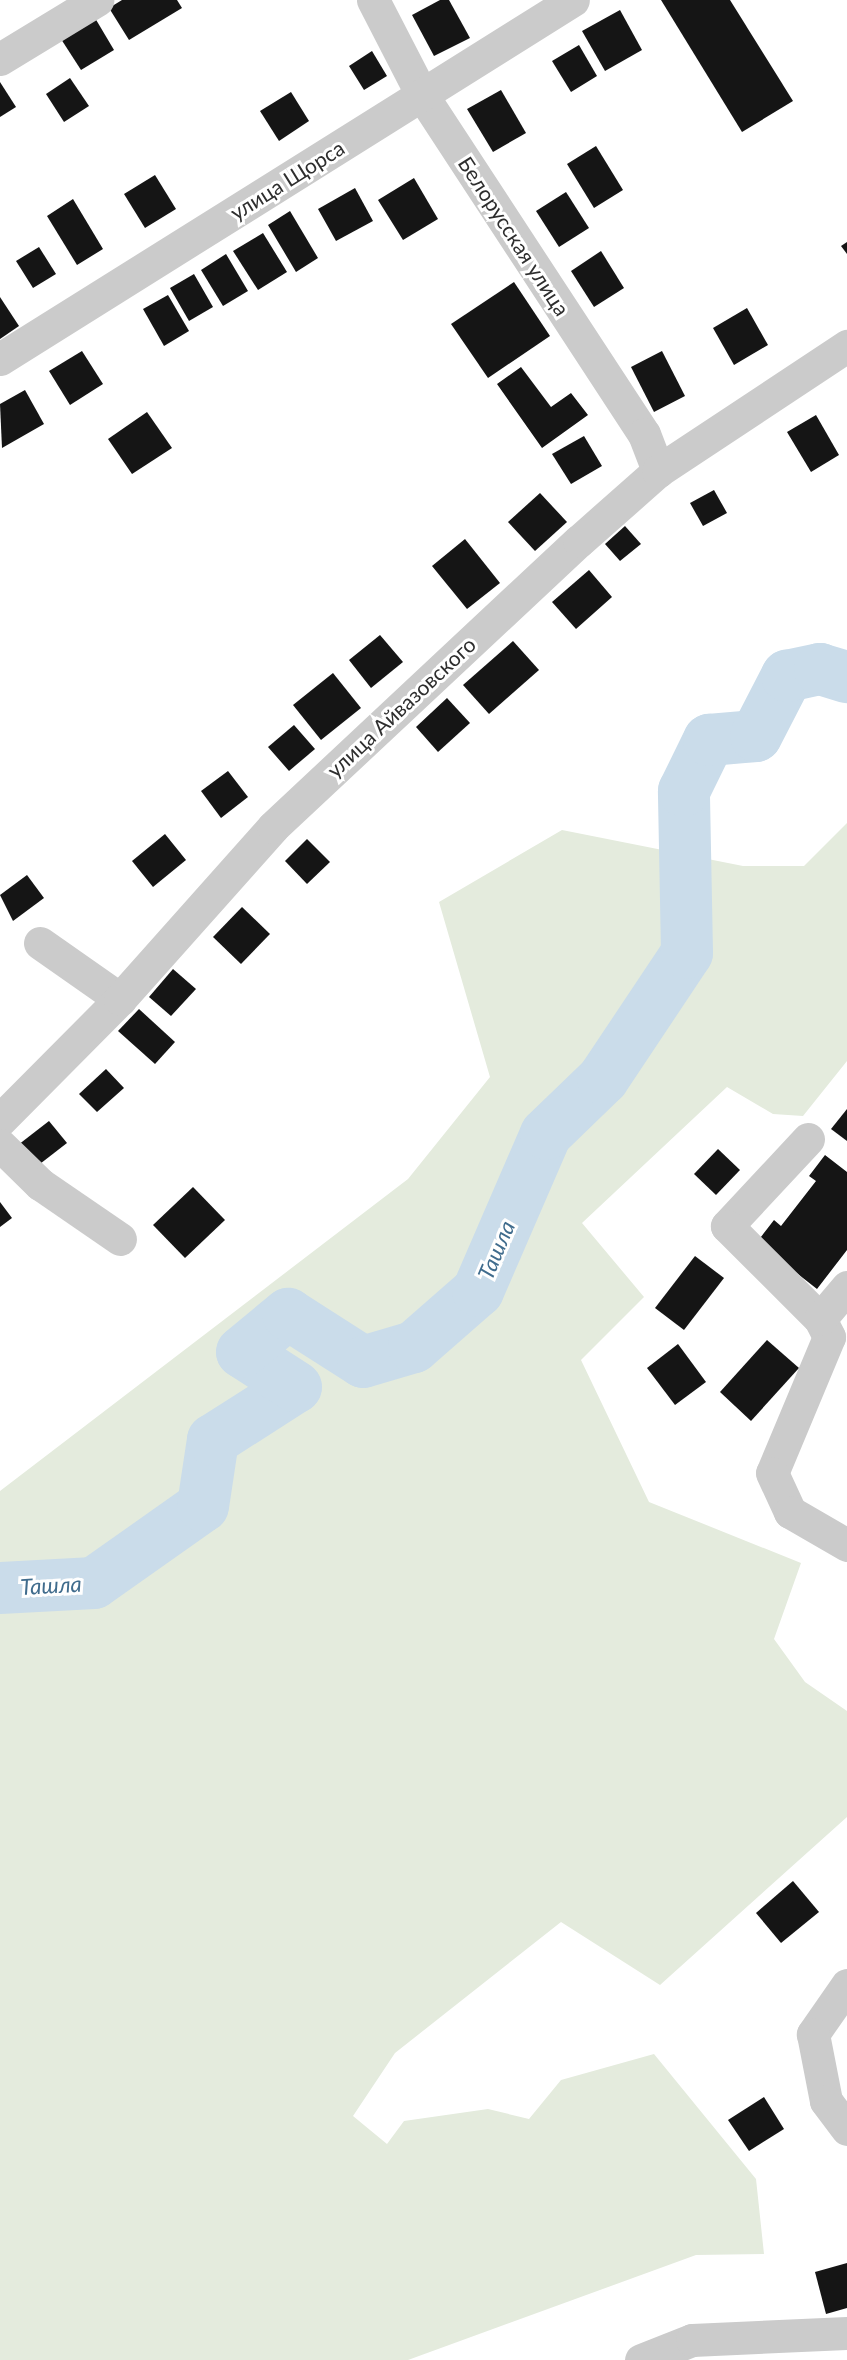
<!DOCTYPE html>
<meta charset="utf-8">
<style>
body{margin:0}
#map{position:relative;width:847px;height:2360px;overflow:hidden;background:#fff;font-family:Lato,sans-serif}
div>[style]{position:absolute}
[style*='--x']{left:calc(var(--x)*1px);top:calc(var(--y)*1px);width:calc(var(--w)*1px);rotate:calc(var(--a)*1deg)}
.green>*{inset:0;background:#e4ebdd}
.river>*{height:52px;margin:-26px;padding:0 26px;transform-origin:26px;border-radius:26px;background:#cadcea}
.building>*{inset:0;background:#151515}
.minor>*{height:33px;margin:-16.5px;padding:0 16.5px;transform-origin:16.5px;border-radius:16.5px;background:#cbcbcb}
span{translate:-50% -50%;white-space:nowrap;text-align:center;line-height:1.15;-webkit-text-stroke:6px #fff;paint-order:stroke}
.street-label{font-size:21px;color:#2e2e2e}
.water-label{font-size:22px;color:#406c8d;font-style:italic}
</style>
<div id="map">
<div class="green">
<i style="clip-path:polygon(847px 823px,847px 1061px,803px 1116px,773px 1114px,727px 1087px,582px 1223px,644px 1297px,581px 1360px,649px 1502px,801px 1563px,774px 1639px,805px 1682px,847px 1711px,847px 1817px,660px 1985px,561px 1922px,395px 2053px,353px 2116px,387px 2144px,404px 2121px,488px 2109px,529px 2119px,561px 2080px,654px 2054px,756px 2179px,764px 2254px,696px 2255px,408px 2360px,0 2360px,0 1491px,408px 1179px,490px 1077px,439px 902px,562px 830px,743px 866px,804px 866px)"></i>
</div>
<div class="river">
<i style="--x:0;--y:1588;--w:94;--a:-3"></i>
<i style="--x:94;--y:1583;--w:133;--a:-35.2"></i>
<i style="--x:203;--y:1506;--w:67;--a:-81.4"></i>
<i style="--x:213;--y:1440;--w:98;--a:-32.6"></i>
<i style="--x:296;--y:1387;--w:64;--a:-147.1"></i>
<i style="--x:242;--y:1352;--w:60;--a:-39.6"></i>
<i style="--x:288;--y:1314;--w:89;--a:32.6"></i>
<i style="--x:363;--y:1362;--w:53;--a:-16.4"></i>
<i style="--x:414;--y:1347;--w:85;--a:-41.2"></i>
<i style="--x:478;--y:1291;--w:171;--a:-66.6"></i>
<i style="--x:546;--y:1134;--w:79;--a:-44"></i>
<i style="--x:603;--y:1079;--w:151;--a:-56.3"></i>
<i style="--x:687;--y:953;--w:162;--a:-91.1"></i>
<i style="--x:684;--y:791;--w:57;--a:-63.9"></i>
<i style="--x:709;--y:740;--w:47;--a:-4.9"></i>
<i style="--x:756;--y:736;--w:68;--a:-62.7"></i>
<i style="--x:787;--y:676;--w:34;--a:-12"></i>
<i style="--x:820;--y:669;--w:28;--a:17"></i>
</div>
<div class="building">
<i style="clip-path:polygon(122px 0,177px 0,182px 8px,129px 40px,109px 8px)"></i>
<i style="clip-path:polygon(440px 0,449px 0,470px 38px,434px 56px,412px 15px)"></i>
<i style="clip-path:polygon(661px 0,730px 0,793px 101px,742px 132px)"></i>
<i style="clip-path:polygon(620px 10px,642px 50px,605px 71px,582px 31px)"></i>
<i style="clip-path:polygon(95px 18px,114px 50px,81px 70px,61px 39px)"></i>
<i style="clip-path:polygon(579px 45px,597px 76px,571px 92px,552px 61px)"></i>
<i style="clip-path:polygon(372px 51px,387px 76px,364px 90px,349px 66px)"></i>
<i style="clip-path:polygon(70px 78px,89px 106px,64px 122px,46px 94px)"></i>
<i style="clip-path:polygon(0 82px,16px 107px,0 117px)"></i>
<i style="clip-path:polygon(501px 90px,526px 133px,493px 152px,467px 109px)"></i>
<i style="clip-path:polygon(291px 92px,309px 121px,279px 141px,260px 111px)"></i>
<i style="clip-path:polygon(596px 146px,623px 190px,594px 208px,567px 164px)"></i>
<i style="clip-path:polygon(155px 175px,176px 209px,145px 228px,124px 194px)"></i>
<i style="clip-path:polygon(414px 178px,438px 219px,403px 240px,378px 200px)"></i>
<i style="clip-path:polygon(355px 188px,373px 221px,336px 241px,318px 209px)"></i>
<i style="clip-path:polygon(566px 192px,589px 228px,559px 247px,536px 211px)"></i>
<i style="clip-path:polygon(73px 199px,103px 249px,77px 265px,47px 216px)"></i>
<i style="clip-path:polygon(290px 211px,318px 258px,296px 272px,268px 225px)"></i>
<i style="clip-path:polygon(263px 233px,287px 272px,258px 290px,233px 251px)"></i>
<i style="clip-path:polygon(847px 242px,847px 254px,841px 246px)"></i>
<i style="clip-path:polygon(39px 247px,56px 274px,33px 288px,16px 261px)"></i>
<i style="clip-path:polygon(601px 251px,624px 288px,594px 307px,571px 271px)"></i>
<i style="clip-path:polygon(226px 254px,248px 291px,223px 306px,201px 270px)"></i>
<i style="clip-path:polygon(194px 274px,213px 307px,189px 321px,170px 288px)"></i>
<i style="clip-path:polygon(514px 282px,550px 336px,488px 378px,451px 324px)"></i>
<i style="clip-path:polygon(168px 295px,189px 331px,164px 346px,143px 309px)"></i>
<i style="clip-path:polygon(0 297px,19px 326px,0 339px)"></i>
<i style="clip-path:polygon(747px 308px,768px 345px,734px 365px,713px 328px)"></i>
<i style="clip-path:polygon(82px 351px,103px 384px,70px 405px,49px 371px)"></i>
<i style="clip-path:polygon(662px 351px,685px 396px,654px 412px,631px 367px)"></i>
<i style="clip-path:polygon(521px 367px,551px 407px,571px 393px,588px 415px,542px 448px,497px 384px)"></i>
<i style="clip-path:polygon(25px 390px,44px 424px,2px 448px,0 404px)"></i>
<i style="clip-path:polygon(147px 412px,172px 448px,132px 474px,108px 439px)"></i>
<i style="clip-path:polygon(816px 415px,839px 455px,811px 472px,787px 432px)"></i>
<i style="clip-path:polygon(584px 436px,602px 466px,571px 484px,552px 454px)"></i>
<i style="clip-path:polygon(714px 490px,727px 513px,703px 526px,690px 503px)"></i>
<i style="clip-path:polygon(540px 493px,567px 522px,535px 551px,508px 522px)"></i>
<i style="clip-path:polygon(625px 526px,641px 544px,620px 561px,605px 544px)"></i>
<i style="clip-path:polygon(465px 539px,500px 583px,467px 609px,432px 566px)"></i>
<i style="clip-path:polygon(589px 570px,612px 597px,576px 629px,552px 602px)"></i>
<i style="clip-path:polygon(380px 635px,403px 662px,371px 688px,349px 660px)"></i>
<i style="clip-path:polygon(513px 641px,539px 670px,489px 714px,463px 685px)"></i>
<i style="clip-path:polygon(333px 673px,361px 708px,321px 740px,293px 705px)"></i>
<i style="clip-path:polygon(447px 698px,470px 723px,438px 752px,416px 727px)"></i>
<i style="clip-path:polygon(294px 725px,315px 749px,289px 771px,268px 747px)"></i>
<i style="clip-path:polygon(228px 771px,248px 797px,221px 818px,201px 791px)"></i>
<i style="clip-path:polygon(165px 834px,186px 860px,153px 887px,132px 861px)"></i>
<i style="clip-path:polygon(307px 839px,330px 862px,307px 884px,285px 861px)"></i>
<i style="clip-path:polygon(27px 875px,44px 898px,13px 921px,0 895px)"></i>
<i style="clip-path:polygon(242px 907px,270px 934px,241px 964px,213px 937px)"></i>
<i style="clip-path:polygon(173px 969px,196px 989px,171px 1016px,149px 997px)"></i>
<i style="clip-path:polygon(139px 1009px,175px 1042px,155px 1064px,118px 1031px)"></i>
<i style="clip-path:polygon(106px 1069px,124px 1088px,97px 1112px,79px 1094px)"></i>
<i style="clip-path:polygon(847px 1109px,847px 1141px,831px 1129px)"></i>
<i style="clip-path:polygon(49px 1121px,67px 1143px,36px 1167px,18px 1145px)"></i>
<i style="clip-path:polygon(718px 1149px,740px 1170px,716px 1195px,694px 1174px)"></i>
<i style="clip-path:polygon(825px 1155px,847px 1172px,847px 1250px,817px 1289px,757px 1242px,774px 1220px,781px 1226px,816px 1181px,809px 1176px)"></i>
<i style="clip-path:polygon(193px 1187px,225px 1220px,185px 1258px,153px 1225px)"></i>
<i style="clip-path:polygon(0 1202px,12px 1218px,0 1227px)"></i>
<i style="clip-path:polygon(695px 1256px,724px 1278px,684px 1330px,655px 1308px)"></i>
<i style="clip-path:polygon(767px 1340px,799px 1368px,751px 1421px,720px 1392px)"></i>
<i style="clip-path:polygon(678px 1344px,706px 1382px,675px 1405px,647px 1368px)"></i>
<i style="clip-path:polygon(793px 1881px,819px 1912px,781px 1943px,756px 1913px)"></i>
<i style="clip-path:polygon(764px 2097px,784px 2129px,749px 2151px,728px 2120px)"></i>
<i style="clip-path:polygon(847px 2263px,847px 2308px,826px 2314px,815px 2272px)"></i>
</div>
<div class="minor">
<i style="--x:373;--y:0;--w:107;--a:62.7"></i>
<i style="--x:422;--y:95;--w:405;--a:56.8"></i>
<i style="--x:644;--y:434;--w:40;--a:69"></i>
<i style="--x:0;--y:59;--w:114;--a:-31.3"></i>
<i style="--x:0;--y:359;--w:676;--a:-32.07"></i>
<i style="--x:40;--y:943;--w:98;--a:35"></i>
<i style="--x:0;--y:1120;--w:170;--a:-45.2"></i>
<i style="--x:120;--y:999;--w:230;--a:-48.3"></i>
<i style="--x:273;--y:827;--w:419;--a:-43.1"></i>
<i style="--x:579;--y:541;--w:106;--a:-41.5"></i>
<i style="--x:658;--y:471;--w:227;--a:-33.5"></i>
<i style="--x:808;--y:1139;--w:119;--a:133"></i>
<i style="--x:727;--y:1226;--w:132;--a:45"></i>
<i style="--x:820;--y:1319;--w:20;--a:63"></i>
<i style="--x:829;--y:1337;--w:147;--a:112.7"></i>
<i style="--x:772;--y:1473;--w:43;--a:65.2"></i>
<i style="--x:790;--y:1512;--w:66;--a:30.1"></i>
<i style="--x:0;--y:1145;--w:56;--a:44.3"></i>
<i style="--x:40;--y:1184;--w:97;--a:34.5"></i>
<i style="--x:820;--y:1319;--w:42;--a:-49.8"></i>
<i style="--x:847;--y:1985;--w:60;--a:124.8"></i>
<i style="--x:813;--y:2034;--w:68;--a:79"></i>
<i style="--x:826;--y:2101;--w:35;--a:53"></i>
<i style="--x:641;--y:2360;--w:55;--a:-21.4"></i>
<i style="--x:692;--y:2340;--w:155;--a:-2.6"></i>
</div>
<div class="street-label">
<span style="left:287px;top:180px;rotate:-32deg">улица Щорса</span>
<span style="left:514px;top:236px;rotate:57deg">Белорусская улица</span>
<span style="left:401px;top:707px;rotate:-43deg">улица Айвазовского</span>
</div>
<div class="water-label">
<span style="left:496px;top:1250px;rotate:-67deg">Ташла</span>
<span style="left:51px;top:1585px;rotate:-3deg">Ташла</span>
</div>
</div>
